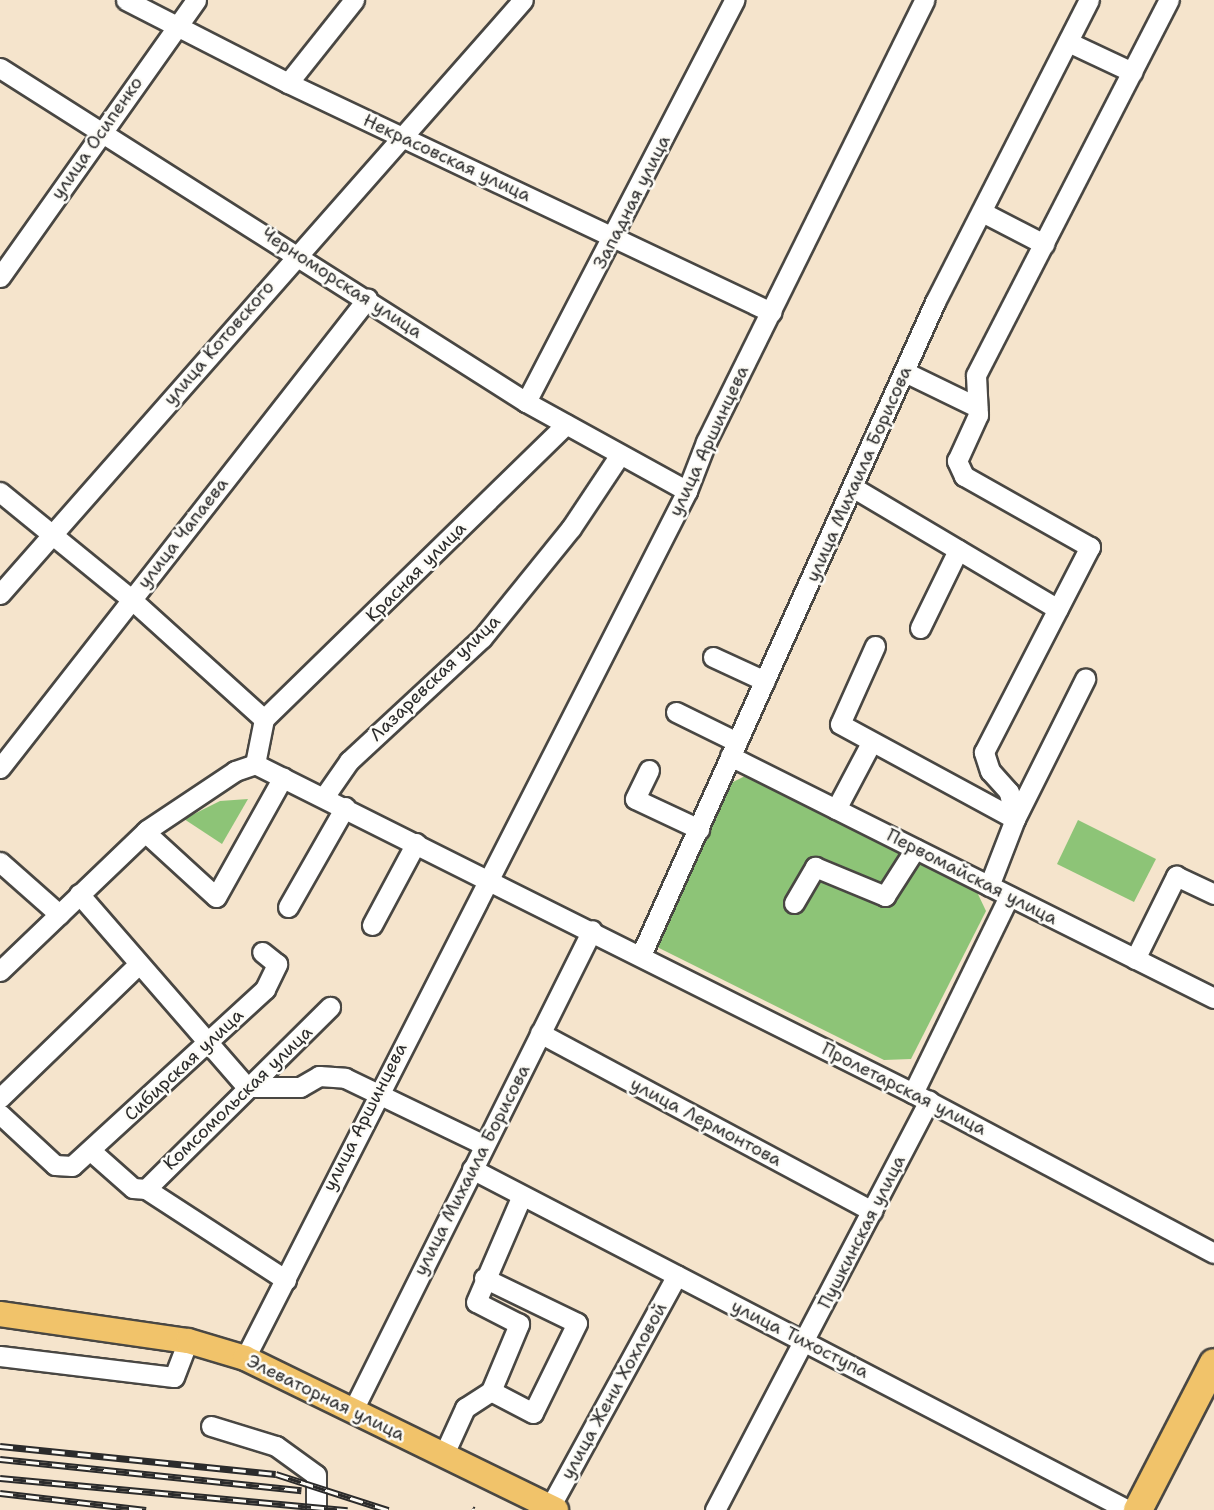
<!DOCTYPE html>
<meta charset="utf-8">
<style>
body{margin:0}
#map{position:relative;width:1214px;height:1510px;overflow:hidden;background:#f5e4cc;font-family:"Shantell Sans",sans-serif}
div>[style]{position:absolute}
[style*='--x']{left:calc(var(--x)*1px);top:calc(var(--y)*1px);width:calc(var(--w)*1px);rotate:calc(var(--a)*1deg)}
.green>*{inset:0;background:#8dc477}
.roads{filter:drop-shadow(2px 0 #494743) drop-shadow(-2px 0 #494743) drop-shadow(0 2px #494743) drop-shadow(0 -2px #494743)}
.minor>*{height:19px;margin:-9.5px;padding:0 9.5px;transform-origin:9.5px;border-radius:9.5px;background:#fff}
.major>*{height:24px;margin:-12px;padding:0 12px;transform-origin:12px;border-radius:12px;background:#f1c36a}
.highway>*{height:28px;margin:-14px;padding:0 14px;transform-origin:14px;border-radius:14px;background:#f1c36a}
.rail>*{height:7px;margin-top:-3.5px;transform-origin:0;background:repeating-linear-gradient(90deg,#fdfcf7 0 13px,#2b2b2b 0 26px);box-sizing:border-box;border-block:2px solid #2b2b2b}
span{translate:-50% -50%;white-space:nowrap;text-align:center;line-height:1.15;-webkit-text-stroke:5px #fdfcf7;paint-order:stroke}
.street-label{font-size:18px;color:#2b2b2b}
</style>
<div id="map">
<div class="green">
<i style="clip-path:polygon(749px 774px,977px 892px,986px 911px,911px 1059px,884px 1060px,657px 947px,659px 928px,729px 784px)"></i>
<i style="clip-path:polygon(248px 799px,222px 844px,184px 819px,220px 801px)"></i>
<i style="clip-path:polygon(1078px 820px,1156px 859px,1134px 902px,1057px 864px)"></i>
</div>
<div class="roads">
<div class="minor">
<i style="--x:126;--y:0;--w:182;--a:27.1"></i>
<i style="--x:288;--y:83;--w:535;--a:25.37"></i>
<i style="--x:1068;--y:42;--w:71;--a:25.1"></i>
<i style="--x:0;--y:68;--w:623;--a:32.41"></i>
<i style="--x:526;--y:402;--w:184;--a:28.9"></i>
<i style="--x:288;--y:83;--w:106;--a:-51.5"></i>
<i style="--x:982;--y:212;--w:70;--a:27.3"></i>
<i style="--x:0;--y:277;--w:339;--a:-54.7"></i>
<i style="--x:905;--y:372;--w:80;--a:25.9"></i>
<i style="--x:526;--y:402;--w:453;--a:-62.6"></i>
<i style="--x:854;--y:488;--w:237;--a:30.7"></i>
<i style="--x:0;--y:492;--w:169;--a:39.2"></i>
<i style="--x:131;--y:599;--w:179;--a:42.1"></i>
<i style="--x:264;--y:719;--w:46;--a:101.3"></i>
<i style="--x:0;--y:594;--w:791;--a:-48.64"></i>
<i style="--x:920;--y:628;--w:87;--a:-64"></i>
<i style="--x:875;--y:646;--w:85;--a:114.2"></i>
<i style="--x:840;--y:724;--w:199;--a:28.5"></i>
<i style="--x:713;--y:657;--w:57;--a:24.8"></i>
<i style="--x:676;--y:712;--w:68;--a:26.2"></i>
<i style="--x:264;--y:719;--w:422;--a:-44.3"></i>
<i style="--x:730;--y:756;--w:541;--a:26.57"></i>
<i style="--x:255;--y:764;--w:736;--a:26.57"></i>
<i style="--x:913;--y:1093;--w:341;--a:28"></i>
<i style="--x:0;--y:768;--w:596;--a:-51.96"></i>
<i style="--x:649;--y:770;--w:32;--a:116"></i>
<i style="--x:635;--y:799;--w:71;--a:25.1"></i>
<i style="--x:324;--y:797;--w:44;--a:-55.2"></i>
<i style="--x:349;--y:761;--w:181;--a:-42.8"></i>
<i style="--x:482;--y:638;--w:141;--a:-51"></i>
<i style="--x:571;--y:528;--w:87;--a:-56.3"></i>
<i style="--x:836;--y:809;--w:75;--a:-62.1"></i>
<i style="--x:1015;--y:819;--w:28;--a:-103"></i>
<i style="--x:1009;--y:792;--w:28;--a:-132"></i>
<i style="--x:990;--y:771;--w:20;--a:-108"></i>
<i style="--x:984;--y:752;--w:231;--a:-62.7"></i>
<i style="--x:1090;--y:547;--w:145;--a:-150.6"></i>
<i style="--x:964;--y:476;--w:17;--a:-115"></i>
<i style="--x:957;--y:461;--w:51;--a:-65.5"></i>
<i style="--x:978;--y:415;--w:40;--a:-92.9"></i>
<i style="--x:976;--y:375;--w:422;--a:-62.8"></i>
<i style="--x:145;--y:832;--w:96;--a:42.5"></i>
<i style="--x:216;--y:897;--w:137;--a:-60.8"></i>
<i style="--x:0;--y:862;--w:79;--a:41.4"></i>
<i style="--x:989;--y:886;--w:72;--a:-68.8"></i>
<i style="--x:1015;--y:819;--w:157;--a:-63.4"></i>
<i style="--x:79;--y:894;--w:256;--a:49"></i>
<i style="--x:794;--y:903;--w:42;--a:-59.7"></i>
<i style="--x:815;--y:867;--w:76;--a:22.5"></i>
<i style="--x:885;--y:896;--w:56;--a:-57.4"></i>
<i style="--x:288;--y:907;--w:115;--a:-60.3"></i>
<i style="--x:372;--y:925;--w:93;--a:-61.8"></i>
<i style="--x:641;--y:955;--w:716;--a:-65.76"></i>
<i style="--x:935;--y:302;--w:339;--a:-63"></i>
<i style="--x:1135;--y:959;--w:93;--a:-63.7"></i>
<i style="--x:1176;--y:876;--w:42;--a:25.3"></i>
<i style="--x:0;--y:971;--w:204;--a:-43.8"></i>
<i style="--x:147;--y:830;--w:106;--a:-33.8"></i>
<i style="--x:235;--y:771;--w:21;--a:-19"></i>
<i style="--x:540;--y:1033;--w:377;--a:28.2"></i>
<i style="--x:247;--y:1087;--w:53;--a:0"></i>
<i style="--x:300;--y:1087;--w:22;--a:-30"></i>
<i style="--x:319;--y:1076;--w:26;--a:4"></i>
<i style="--x:345;--y:1078;--w:154;--a:25.7"></i>
<i style="--x:913;--y:1093;--w:219;--a:-64"></i>
<i style="--x:0;--y:1098;--w:193;--a:-44"></i>
<i style="--x:0;--y:1114;--w:75;--a:42.8"></i>
<i style="--x:55;--y:1165;--w:17;--a:3"></i>
<i style="--x:72;--y:1166;--w:262;--a:-42.5"></i>
<i style="--x:265;--y:989;--w:28;--a:-64"></i>
<i style="--x:277;--y:964;--w:19;--a:-141"></i>
<i style="--x:91;--y:1151;--w:56;--a:41.4"></i>
<i style="--x:133;--y:1188;--w:13;--a:4"></i>
<i style="--x:146;--y:1189;--w:167;--a:33"></i>
<i style="--x:472;--y:1169;--w:739;--a:27.47"></i>
<i style="--x:146;--y:1189;--w:259;--a:-44.7"></i>
<i style="--x:484;--y:1278;--w:103;--a:25.8"></i>
<i style="--x:577;--y:1323;--w:100;--a:116.1"></i>
<i style="--x:533;--y:1413;--w:47;--a:-152.4"></i>
<i style="--x:0;--y:1356;--w:175;--a:6.9"></i>
<i style="--x:174;--y:1377;--w:39;--a:-69"></i>
<i style="--x:245;--y:1358;--w:973;--a:-62.99"></i>
<i style="--x:687;--y:491;--w:53;--a:-68.8"></i>
<i style="--x:706;--y:442;--w:493;--a:-63.7"></i>
<i style="--x:353;--y:1410;--w:536;--a:-63.53"></i>
<i style="--x:211;--y:1426;--w:68;--a:17.1"></i>
<i style="--x:276;--y:1446;--w:49;--a:35.9"></i>
<i style="--x:316;--y:1475;--w:35;--a:90"></i>
<i style="--x:444;--y:1454;--w:51;--a:-65.5"></i>
<i style="--x:465;--y:1408;--w:31;--a:-33"></i>
<i style="--x:491;--y:1391;--w:73;--a:-67.3"></i>
<i style="--x:519;--y:1324;--w:48;--a:-152.9"></i>
<i style="--x:476;--y:1302;--w:116;--a:-66.7"></i>
<i style="--x:550;--y:1507;--w:264;--a:-61.3"></i>
<i style="--x:715;--y:1510;--w:462;--a:-62.4"></i>
</div>
<div class="major">
<i style="--x:0;--y:1314;--w:190;--a:8.2"></i>
<i style="--x:188;--y:1341;--w:59;--a:16.6"></i>
<i style="--x:245;--y:1358;--w:346;--a:26"></i>
</div>
<div class="highway">
<i style="--x:1138;--y:1510;--w:165;--a:-62.7"></i>
</div>
</div>
<div class="rail">
<i style="--x:0;--y:1446;--w:277;--a:5.8"></i>
<i style="--x:276;--y:1474;--w:118;--a:17.8"></i>
<i style="--x:0;--y:1459;--w:303;--a:5.9"></i>
<i style="--x:0;--y:1478;--w:349;--a:5.3"></i>
<i style="--x:0;--y:1493;--w:147;--a:6.6"></i>
<i style="--x:472;--y:1509;--w:2;--a:27"></i>
</div>
<div class="street-label">
<span style="left:97px;top:138px;rotate:-55deg">улица Осипенко</span>
<span style="left:447px;top:158px;rotate:25deg">Некрасовская улица</span>
<span style="left:632px;top:202px;rotate:-63deg">Западная улица</span>
<span style="left:342px;top:283px;rotate:33deg">Черноморская улица</span>
<span style="left:219px;top:343px;rotate:-49deg">улица Котовского</span>
<span style="left:709px;top:441px;rotate:-65deg">улица Аршинцева</span>
<span style="left:859px;top:474px;rotate:-66deg">улица Михаила Борисова</span>
<span style="left:183px;top:533px;rotate:-52deg">улица Чапаева</span>
<span style="left:416px;top:572px;rotate:-45deg">Красная улица</span>
<span style="left:435px;top:678px;rotate:-44deg">Лазаревская улица</span>
<span style="left:972px;top:877px;rotate:27deg">Первомайская улица</span>
<span style="left:184px;top:1065px;rotate:-43deg">Сибирская улица</span>
<span style="left:904px;top:1089px;rotate:27deg">Пролетарская улица</span>
<span style="left:238px;top:1098px;rotate:-44deg">Комсомольская улица</span>
<span style="left:365px;top:1117px;rotate:-63deg">улица Аршинцева</span>
<span style="left:706px;top:1122px;rotate:28deg">улица Лермонтова</span>
<span style="left:472px;top:1170px;rotate:-63deg">улица Михаила Борисова</span>
<span style="left:862px;top:1232px;rotate:-63deg">Пушкинская улица</span>
<span style="left:800px;top:1339px;rotate:27deg">улица Тихоступа</span>
<span style="left:614px;top:1391px;rotate:-61deg">улица Жени Хохловой</span>
<span style="left:326px;top:1398px;rotate:26deg">Элеваторная улица</span>
</div>
</div>
